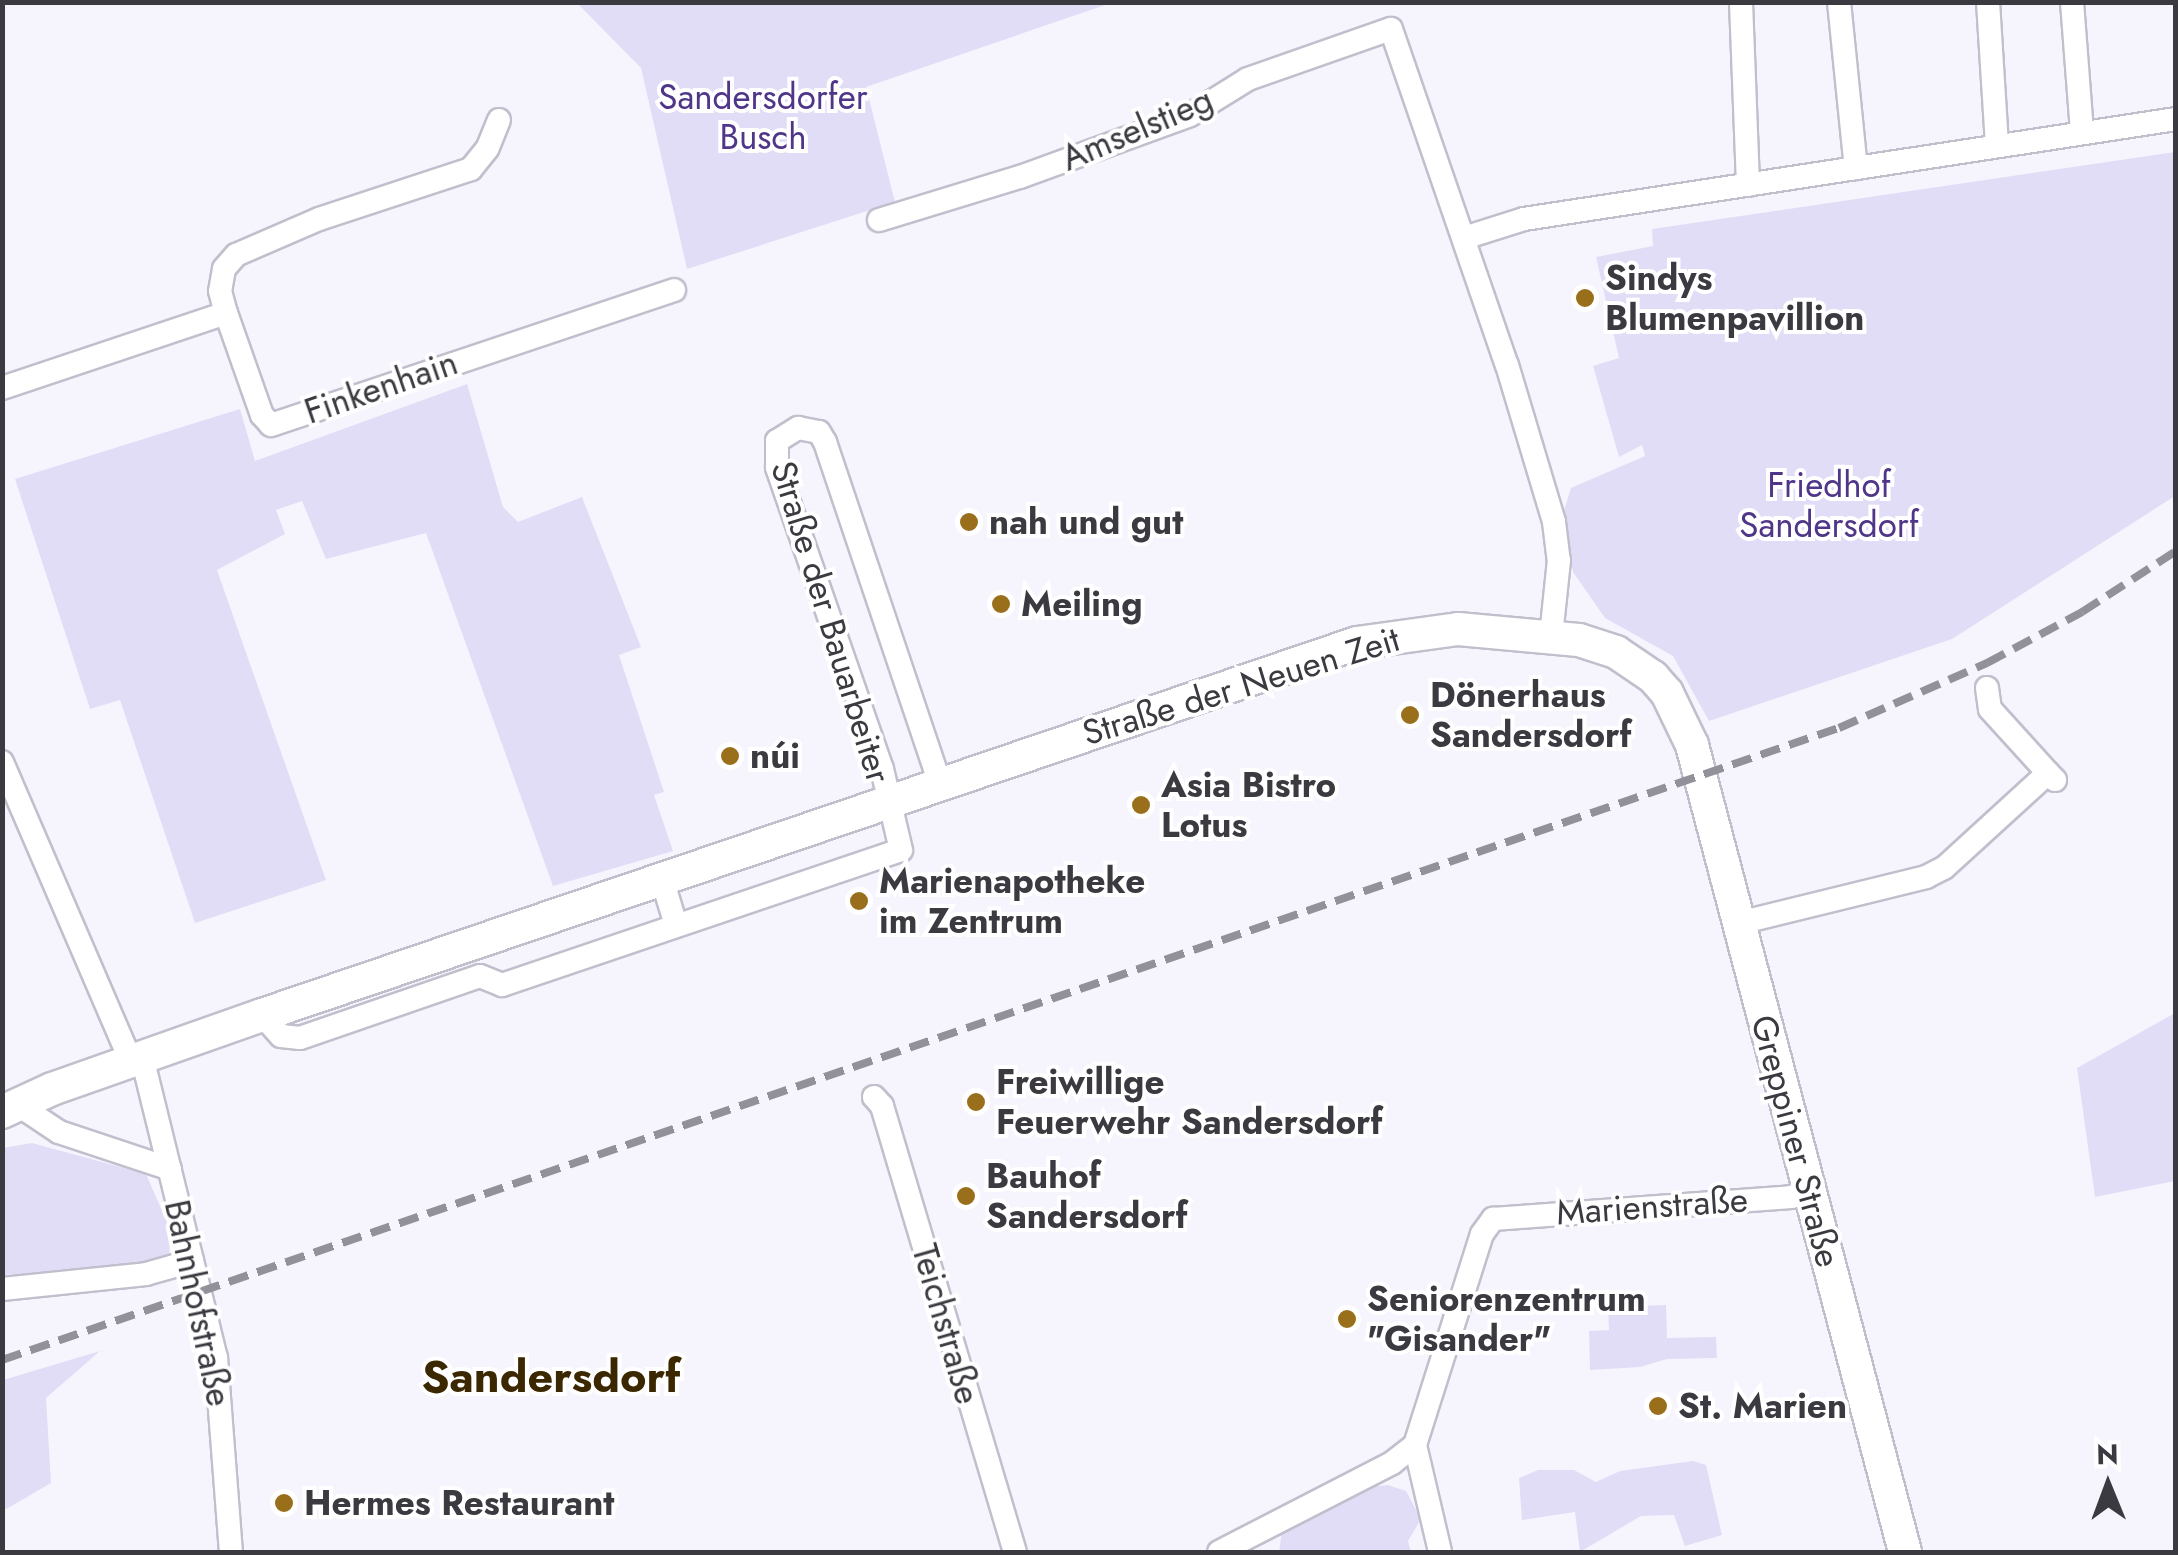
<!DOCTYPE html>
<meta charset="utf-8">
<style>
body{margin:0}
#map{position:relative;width:2178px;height:1555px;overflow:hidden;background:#f6f5fe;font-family:Jost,sans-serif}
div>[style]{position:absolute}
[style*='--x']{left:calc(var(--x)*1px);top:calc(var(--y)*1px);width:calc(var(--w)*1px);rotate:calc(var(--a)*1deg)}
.green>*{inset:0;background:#e2ddf7}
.roads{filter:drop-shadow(2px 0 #c2bfcd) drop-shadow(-2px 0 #c2bfcd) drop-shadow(0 2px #c2bfcd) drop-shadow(0 -2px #c2bfcd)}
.street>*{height:22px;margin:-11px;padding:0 11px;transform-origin:11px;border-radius:11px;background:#fff}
.secondary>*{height:32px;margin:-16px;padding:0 16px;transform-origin:16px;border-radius:16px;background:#fff}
.rail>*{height:8px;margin-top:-4px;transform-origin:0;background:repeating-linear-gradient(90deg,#929199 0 20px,transparent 0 30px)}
.dots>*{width:28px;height:28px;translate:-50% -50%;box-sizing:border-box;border:5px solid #fff;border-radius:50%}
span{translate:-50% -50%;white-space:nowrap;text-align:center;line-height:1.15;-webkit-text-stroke:8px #fff;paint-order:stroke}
.park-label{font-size:35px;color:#503689}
.street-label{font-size:35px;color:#3b3a40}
.poi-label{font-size:35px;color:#3b3a40;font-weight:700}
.left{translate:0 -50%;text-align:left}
.district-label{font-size:45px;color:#3b2700;font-weight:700}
.frame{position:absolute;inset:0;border:5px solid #3b3a40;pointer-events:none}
.north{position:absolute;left:2058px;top:1435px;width:100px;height:100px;-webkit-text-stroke:8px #fff;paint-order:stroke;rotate:359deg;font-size:28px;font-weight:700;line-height:40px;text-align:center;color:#3b3a40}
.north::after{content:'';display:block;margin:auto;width:35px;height:45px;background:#3b3a40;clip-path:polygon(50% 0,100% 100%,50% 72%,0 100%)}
</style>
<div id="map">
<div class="green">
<i style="clip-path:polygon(577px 3px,1111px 3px,866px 87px,895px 202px,687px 269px,641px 68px)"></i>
<i style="clip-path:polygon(2175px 152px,2175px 496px,1952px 639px,1709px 721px,1673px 656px,1605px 618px,1573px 572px,1563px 514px,1571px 488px,1645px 456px,1642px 445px,1619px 457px,1593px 366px,1619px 358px,1596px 257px,1653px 246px,1652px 229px)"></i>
<i style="clip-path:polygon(467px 384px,503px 507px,518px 522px,582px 497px,641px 647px,619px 655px,664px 792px,654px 795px,673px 851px,553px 886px,426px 533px,326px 559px,302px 501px,276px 510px,285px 534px,217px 570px,326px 880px,195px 923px,120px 700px,90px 709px,15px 479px,240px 409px,255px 461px)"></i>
<i style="clip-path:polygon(2175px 1013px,2175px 1181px,2095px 1197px,2077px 1068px)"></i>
<i style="clip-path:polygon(32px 1143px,146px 1174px,171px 1231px,169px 1257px,147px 1265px,3px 1275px,3px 1148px)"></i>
<i style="clip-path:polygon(1666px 1305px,1667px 1338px,1716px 1337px,1717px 1358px,1667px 1359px,1640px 1367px,1590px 1370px,1589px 1331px,1609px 1330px,1608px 1307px)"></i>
<i style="clip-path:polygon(100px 1351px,46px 1398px,51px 1483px,3px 1511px,3px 1380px)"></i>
<i style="clip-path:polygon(1693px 1461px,1706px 1465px,1722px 1535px,1685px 1546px,1674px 1515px,1641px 1516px,1580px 1552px,1575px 1512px,1522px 1520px,1519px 1478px,1538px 1470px,1574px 1470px,1596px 1482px,1620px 1471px)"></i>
<i style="clip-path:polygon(1388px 1485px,1406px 1491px,1421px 1519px,1408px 1541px,1411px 1552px,1279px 1552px,1282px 1531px,1369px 1487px)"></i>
</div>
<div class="roads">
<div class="street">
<i style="--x:1741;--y:2;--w:183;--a:87.8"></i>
<i style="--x:1839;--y:2;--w:167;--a:84.2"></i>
<i style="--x:1988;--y:2;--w:144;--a:86.4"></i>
<i style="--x:2072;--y:2;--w:130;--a:85.6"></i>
<i style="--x:499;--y:120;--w:31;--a:112"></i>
<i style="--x:487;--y:149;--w:26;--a:129"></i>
<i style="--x:471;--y:169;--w:160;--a:161.8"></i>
<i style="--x:319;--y:219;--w:90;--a:156.6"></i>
<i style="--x:236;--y:255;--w:18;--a:131"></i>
<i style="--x:224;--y:269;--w:22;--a:100"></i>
<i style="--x:220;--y:291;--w:23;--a:75"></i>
<i style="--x:226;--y:313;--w:108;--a:70.6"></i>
<i style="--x:262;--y:415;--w:13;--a:48"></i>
<i style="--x:271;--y:425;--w:425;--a:-18.5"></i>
<i style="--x:879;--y:220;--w:147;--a:-17"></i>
<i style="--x:1020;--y:177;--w:181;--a:-20"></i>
<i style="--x:1190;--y:115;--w:68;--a:-31.8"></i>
<i style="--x:1248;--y:79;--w:151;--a:-19.3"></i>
<i style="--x:1391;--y:29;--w:355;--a:71"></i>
<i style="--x:1507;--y:365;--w:164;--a:73.3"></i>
<i style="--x:1554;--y:522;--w:38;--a:83"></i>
<i style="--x:1559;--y:560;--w:76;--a:96"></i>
<i style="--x:1464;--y:238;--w:63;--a:-17.6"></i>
<i style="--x:1524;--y:219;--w:660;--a:-8.72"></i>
<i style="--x:2;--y:388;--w:236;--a:-18.5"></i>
<i style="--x:1987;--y:688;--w:21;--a:82"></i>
<i style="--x:1990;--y:709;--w:86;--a:47.8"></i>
<i style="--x:2;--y:762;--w:326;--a:66.7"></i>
<i style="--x:662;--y:879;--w:48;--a:73.1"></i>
<i style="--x:1739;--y:923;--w:193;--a:-13.8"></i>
<i style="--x:1926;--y:877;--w:20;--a:-27"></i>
<i style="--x:1944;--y:868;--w:141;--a:-42.4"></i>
<i style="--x:2048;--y:773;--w:10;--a:45"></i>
<i style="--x:262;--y:1015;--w:28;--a:48"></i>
<i style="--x:281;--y:1036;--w:19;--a:6"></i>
<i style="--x:300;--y:1038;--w:190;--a:-19"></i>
<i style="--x:480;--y:976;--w:24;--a:22"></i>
<i style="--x:502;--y:985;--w:421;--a:-18.7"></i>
<i style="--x:901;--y:850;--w:83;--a:-103.2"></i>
<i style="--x:882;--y:769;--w:320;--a:-109.2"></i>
<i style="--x:777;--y:467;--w:26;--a:-90"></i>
<i style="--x:777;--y:441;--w:25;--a:-32"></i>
<i style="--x:798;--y:428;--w:21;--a:11"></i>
<i style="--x:819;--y:432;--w:12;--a:59"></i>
<i style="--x:825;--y:442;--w:361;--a:71.4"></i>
<i style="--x:142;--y:1057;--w:310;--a:76.2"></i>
<i style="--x:216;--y:1358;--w:195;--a:85.6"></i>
<i style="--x:874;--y:1097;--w:12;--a:48"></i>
<i style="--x:882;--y:1106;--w:465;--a:73.4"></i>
<i style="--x:17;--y:1104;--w:50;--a:33.7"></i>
<i style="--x:59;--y:1132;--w:117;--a:18.4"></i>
<i style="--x:2;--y:1289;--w:145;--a:-5.9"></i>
<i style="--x:146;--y:1274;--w:48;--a:-15.8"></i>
<i style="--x:1415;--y:1445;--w:110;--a:76.8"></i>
<i style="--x:1219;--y:1552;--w:195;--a:-27.2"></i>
<i style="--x:1392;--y:1463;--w:29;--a:-38"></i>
<i style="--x:1415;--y:1445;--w:221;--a:-72.4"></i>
<i style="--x:1482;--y:1234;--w:19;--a:-54"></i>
<i style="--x:1493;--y:1219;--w:299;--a:-4.2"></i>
<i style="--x:1791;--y:1197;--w:20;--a:-18"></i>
</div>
<div class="secondary">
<i style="--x:2;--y:1112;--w:55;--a:-24.7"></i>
<i style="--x:52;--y:1089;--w:223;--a:-19.4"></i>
<i style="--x:262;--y:1015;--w:1156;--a:-18.76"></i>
<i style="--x:1357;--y:643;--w:102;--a:-7.9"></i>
<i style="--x:1458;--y:629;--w:121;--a:5.2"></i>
<i style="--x:1579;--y:640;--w:39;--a:18"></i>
<i style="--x:1616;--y:652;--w:45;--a:34"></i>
<i style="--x:1653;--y:677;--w:21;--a:49"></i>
<i style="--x:1667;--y:693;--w:58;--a:64.3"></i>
<i style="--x:1692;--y:745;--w:835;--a:75.21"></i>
</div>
</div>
<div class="rail">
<i style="--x:2;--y:1360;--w:1943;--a:-18.99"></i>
<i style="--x:1839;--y:728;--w:162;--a:-23.7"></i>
<i style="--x:1987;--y:663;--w:108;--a:-28.2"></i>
<i style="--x:2082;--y:612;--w:112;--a:-33"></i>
</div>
<div class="dots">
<i style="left:1585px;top:298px;background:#996f1c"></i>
<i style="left:969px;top:522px;background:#996f1c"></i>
<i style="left:1001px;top:604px;background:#996f1c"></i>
<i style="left:1410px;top:715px;background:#996f1c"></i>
<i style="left:730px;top:756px;background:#996f1c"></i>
<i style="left:1141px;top:805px;background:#996f1c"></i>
<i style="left:859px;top:901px;background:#996f1c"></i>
<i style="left:976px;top:1102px;background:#996f1c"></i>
<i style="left:966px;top:1196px;background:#996f1c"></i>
<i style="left:1347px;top:1319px;background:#996f1c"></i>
<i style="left:1658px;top:1406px;background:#996f1c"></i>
<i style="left:284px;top:1503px;background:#996f1c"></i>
</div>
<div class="park-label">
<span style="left:763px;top:117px">Sandersdorfer<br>Busch</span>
<span style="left:1829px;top:505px">Friedhof<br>Sandersdorf</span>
</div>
<div class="street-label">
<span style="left:1137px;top:129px;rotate:-23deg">Amselstieg</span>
<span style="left:381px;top:387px;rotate:-19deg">Finkenhain</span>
<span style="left:831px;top:622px;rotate:73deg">Straße der Bauarbeiter</span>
<span style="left:1241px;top:686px;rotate:-17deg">Straße der Neuen Zeit</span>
<span style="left:1796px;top:1141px;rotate:75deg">Greppiner Straße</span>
<span style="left:1652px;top:1206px;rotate:-4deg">Marienstraße</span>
<span style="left:198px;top:1303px;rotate:78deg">Bahnhofstraße</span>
<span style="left:946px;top:1324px;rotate:74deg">Teichstraße</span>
</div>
<div class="poi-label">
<span class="left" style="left:1605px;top:298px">Sindys<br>Blumenpavillion</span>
<span class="left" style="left:989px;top:522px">nah und gut</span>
<span class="left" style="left:1021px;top:604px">Meiling</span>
<span class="left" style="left:1430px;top:715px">Dönerhaus<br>Sandersdorf</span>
<span class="left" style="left:750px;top:756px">núi</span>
<span class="left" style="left:1161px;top:805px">Asia Bistro<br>Lotus</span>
<span class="left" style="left:879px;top:901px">Marienapotheke<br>im Zentrum</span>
<span class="left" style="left:996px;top:1102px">Freiwillige<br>Feuerwehr Sandersdorf</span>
<span class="left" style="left:986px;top:1196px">Bauhof<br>Sandersdorf</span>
<span class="left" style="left:1367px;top:1319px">Seniorenzentrum<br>"Gisander"</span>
<span class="left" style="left:1678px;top:1406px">St. Marien</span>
<span class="left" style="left:304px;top:1503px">Hermes Restaurant</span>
</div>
<div class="district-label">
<span style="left:551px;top:1377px">Sandersdorf</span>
</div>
<div class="frame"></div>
<div class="north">N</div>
</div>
